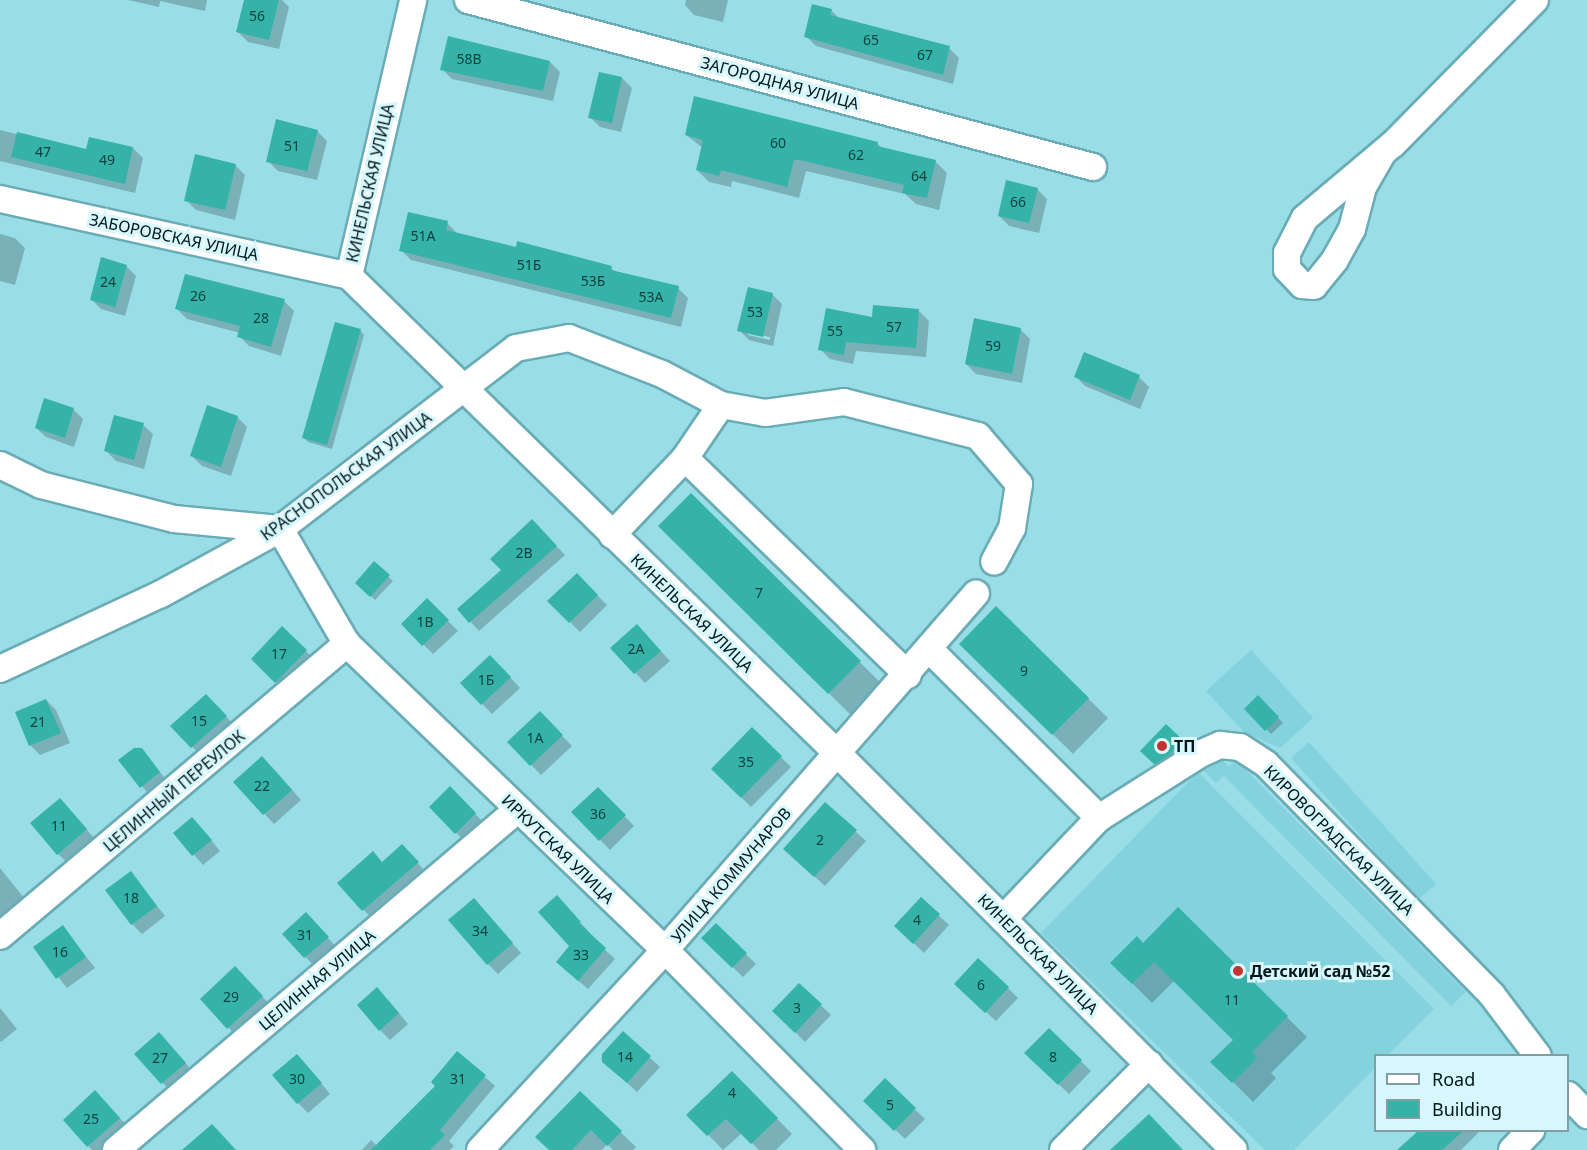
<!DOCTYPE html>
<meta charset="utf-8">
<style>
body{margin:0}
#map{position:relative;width:1587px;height:1150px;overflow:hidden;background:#99dde6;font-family:"Noto Sans",sans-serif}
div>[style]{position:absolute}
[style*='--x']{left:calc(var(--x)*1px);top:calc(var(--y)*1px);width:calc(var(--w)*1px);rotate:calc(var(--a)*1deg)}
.built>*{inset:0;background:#84d2dd}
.shadow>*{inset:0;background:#0003}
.building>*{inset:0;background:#35b3a9}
.roads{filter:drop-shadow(2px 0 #6aacb6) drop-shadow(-2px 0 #6aacb6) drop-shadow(0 2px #6aacb6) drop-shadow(0 -2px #6aacb6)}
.minor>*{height:26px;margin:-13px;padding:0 13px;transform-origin:13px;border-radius:13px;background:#fff}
.dots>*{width:16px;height:16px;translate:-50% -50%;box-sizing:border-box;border:3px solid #d7f7fc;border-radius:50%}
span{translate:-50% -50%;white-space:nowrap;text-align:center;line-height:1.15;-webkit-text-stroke:6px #d7f7fc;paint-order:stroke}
.number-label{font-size:14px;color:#0d3f3e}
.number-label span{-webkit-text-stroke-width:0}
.street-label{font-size:16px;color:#00181b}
.poi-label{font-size:16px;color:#00181b;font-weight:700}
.left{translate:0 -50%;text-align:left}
.legend{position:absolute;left:1374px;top:1054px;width:195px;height:78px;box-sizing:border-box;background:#d7f7fc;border:2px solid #819ea2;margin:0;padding:8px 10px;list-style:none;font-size:18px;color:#00181b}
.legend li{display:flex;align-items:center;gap:12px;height:30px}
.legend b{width:30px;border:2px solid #819ea2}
</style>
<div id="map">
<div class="built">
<i style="clip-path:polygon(1251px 650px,1313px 718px,1280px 748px,1244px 732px,1206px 691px)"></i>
<i style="clip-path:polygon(1309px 742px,1436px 884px,1418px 900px,1291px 758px)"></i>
<i style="clip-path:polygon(1215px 752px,1229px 767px,1236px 760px,1466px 992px,1451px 1006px,1224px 776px,1216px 783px,1200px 767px)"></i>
<i style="clip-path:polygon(1198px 772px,1434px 1009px,1388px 1055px,1376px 1056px,1375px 1068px,1294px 1150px,1265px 1150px,1041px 933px)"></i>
</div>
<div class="shadow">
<i style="clip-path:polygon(128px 0,207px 0,205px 11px,160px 1px,159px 7px)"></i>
<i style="clip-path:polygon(245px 0,282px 0,289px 7px,279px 49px,248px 42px,238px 32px)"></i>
<i style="clip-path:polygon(686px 0,728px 0,723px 22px,694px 15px,685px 5px)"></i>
<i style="clip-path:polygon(831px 10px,840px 19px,949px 48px,959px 58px,953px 84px,816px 46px,806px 36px)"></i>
<i style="clip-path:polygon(550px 62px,560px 72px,553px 101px,452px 79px,442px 69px)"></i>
<i style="clip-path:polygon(600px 73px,622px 78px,632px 88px,621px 132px,600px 127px,590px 117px)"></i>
<i style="clip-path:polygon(0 130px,87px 151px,133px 148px,143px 158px,135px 193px,0 161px)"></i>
<i style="clip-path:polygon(317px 131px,327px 141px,317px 180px,278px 171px,268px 161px)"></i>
<i style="clip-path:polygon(686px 135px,877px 143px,883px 149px,935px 161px,947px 173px,939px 210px,916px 204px,905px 194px,806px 171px,799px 198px,732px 181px,731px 187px,709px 182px,697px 170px,703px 148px)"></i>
<i style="clip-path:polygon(235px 165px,245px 175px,235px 220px,196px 210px,186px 200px)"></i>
<i style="clip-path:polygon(1037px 189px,1047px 199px,1039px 233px,1009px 226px,999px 216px)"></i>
<i style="clip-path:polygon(447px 223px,457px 233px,517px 249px,611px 268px,617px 273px,678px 288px,688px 298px,681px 327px,411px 260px,401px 250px)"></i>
<i style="clip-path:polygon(0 234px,15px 238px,25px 248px,15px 285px,0 281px)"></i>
<i style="clip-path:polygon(126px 266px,136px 276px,125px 316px,101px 309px,91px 299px)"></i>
<i style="clip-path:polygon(evenodd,772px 294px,782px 304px,773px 346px,749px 340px,739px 330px,772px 294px,748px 332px,770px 337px,770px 340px,748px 335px,748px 332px)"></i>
<i style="clip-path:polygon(284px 301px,294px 311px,281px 356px,249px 346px,239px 336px,240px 333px,187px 319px,177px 309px)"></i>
<i style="clip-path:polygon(919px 311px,929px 321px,926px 357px,856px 351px,853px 364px,830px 359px,820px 349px,873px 318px)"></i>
<i style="clip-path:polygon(1020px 329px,1030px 339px,1022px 383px,976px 374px,966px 364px)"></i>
<i style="clip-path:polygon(360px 330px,364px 335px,332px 449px,308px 442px,304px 438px)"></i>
<i style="clip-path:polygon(1075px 376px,1139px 377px,1149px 387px,1140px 409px,1085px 386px)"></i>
<i style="clip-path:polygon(73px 409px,83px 419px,74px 447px,46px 437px,36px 428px)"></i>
<i style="clip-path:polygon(237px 417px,247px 427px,231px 476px,202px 466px,192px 456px)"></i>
<i style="clip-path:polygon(143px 425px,153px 434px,144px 469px,116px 461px,106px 451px)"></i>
<i style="clip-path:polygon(691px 495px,888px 690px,857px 721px,660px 526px)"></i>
<i style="clip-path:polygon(532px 521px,565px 555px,479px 631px,459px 609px,503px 570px)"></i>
<i style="clip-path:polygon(374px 563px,393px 581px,375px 600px,357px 582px)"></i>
<i style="clip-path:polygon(577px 575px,607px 605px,580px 632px,549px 601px)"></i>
<i style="clip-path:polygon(427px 600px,458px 631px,433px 654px,403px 624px)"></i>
<i style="clip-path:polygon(996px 608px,1108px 718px,1073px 754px,961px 644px)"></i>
<i style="clip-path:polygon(282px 628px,316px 661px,286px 692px,253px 659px)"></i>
<i style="clip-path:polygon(647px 636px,670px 661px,645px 683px,612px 648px)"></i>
<i style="clip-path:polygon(500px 666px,520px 688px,492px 714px,462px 683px)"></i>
<i style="clip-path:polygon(1258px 697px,1283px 723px,1271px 734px,1246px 709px)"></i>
<i style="clip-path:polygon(46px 700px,56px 710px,70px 743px,40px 755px,30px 745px)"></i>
<i style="clip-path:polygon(216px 706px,236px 727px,202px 757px,173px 726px)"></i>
<i style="clip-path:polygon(540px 713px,572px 746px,541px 775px,509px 742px)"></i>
<i style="clip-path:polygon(1166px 726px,1192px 751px,1166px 774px,1142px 751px)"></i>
<i style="clip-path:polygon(752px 729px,791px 767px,751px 807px,713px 769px)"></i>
<i style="clip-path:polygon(139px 747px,169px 783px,151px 797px,120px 760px)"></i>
<i style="clip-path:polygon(272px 767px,301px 800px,274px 824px,235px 782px)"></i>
<i style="clip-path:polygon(450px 788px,485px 824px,465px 842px,431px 807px)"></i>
<i style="clip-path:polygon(598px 789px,634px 826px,610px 850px,573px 812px)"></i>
<i style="clip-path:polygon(60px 800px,96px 840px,68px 863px,58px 854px)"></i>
<i style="clip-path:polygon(825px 804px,866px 841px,825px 886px,795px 859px)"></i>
<i style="clip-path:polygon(202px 829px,220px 851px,203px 865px,175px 833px)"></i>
<i style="clip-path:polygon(410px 855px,426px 872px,372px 919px,339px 883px)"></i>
<i style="clip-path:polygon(0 868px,24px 898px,0 917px)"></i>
<i style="clip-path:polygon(131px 873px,165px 916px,142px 934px,132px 924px)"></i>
<i style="clip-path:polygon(921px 899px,949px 925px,924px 953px,906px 936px)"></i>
<i style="clip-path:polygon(566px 907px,589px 932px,588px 934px,615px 959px,588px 989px,568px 972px,571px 946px)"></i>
<i style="clip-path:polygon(1178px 909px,1307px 1037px,1271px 1073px,1276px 1078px,1253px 1102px,1213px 1062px,1235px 1040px,1175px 980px,1152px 1003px,1112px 963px,1143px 945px)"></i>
<i style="clip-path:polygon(483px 910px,521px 953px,498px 974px,488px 964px)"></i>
<i style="clip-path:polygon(316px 924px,337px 948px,315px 967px,284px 934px)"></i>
<i style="clip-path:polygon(716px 925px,756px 964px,743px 977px,703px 938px)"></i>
<i style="clip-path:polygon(63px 927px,95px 968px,67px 988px,35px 948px)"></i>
<i style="clip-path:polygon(245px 978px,272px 1007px,238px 1038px,202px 999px)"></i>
<i style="clip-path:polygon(800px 985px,831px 1015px,805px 1042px,774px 1011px)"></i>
<i style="clip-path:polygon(1008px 988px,1018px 998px,996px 1021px,966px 994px)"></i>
<i style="clip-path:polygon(387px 999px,408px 1024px,390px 1040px,380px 1030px)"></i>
<i style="clip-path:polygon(0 1008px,17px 1029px,1px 1042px,0 1041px)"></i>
<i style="clip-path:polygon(1049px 1030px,1091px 1071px,1069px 1094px,1026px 1053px)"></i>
<i style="clip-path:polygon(623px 1033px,660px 1067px,637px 1092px,601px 1059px)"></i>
<i style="clip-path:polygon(169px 1044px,194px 1073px,172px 1093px,136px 1054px)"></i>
<i style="clip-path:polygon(458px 1053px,495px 1086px,449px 1141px,454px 1146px,450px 1150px,362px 1150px,371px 1140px,377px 1146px,437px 1086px)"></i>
<i style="clip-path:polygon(307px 1066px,330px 1094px,308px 1113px,298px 1103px)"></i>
<i style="clip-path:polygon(885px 1081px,925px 1119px,905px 1139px,866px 1101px)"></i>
<i style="clip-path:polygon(747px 1088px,792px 1134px,776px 1150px,759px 1150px,742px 1133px,723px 1150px,689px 1115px)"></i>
<i style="clip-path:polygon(580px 1093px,636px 1147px,633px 1150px,613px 1150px,607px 1144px,602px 1150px,550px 1150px)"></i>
<i style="clip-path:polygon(105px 1102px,129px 1128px,105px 1150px,92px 1150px,65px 1120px)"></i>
<i style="clip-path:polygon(1420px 1130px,1481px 1130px,1461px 1150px,1399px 1150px)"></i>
</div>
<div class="building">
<i style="clip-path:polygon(244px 0,279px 0,269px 40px,236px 32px)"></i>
<i style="clip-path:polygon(812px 4px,832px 9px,830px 15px,950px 46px,943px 75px,804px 37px)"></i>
<i style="clip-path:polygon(448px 36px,550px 61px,543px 91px,440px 70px)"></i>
<i style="clip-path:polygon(599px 72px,622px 77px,612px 123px,588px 118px)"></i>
<i style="clip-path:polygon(694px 96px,878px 142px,877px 146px,936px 160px,927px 198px,902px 193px,904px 185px,800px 160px,794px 160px,787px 187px,721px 170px,719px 176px,696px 170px,703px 140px,685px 135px)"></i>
<i style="clip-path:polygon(276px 119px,318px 130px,307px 171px,266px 162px)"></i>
<i style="clip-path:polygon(17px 132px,86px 149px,89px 137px,133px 147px,125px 184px,11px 157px)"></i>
<i style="clip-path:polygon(195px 154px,236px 164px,225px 210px,184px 201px)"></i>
<i style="clip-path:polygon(1006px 180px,1038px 188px,1029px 223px,998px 216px)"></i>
<i style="clip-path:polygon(408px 212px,448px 221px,446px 230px,516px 247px,517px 241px,612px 266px,611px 270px,679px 286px,671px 318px,399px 251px)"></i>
<i style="clip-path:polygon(101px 257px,127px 265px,115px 307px,90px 300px)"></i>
<i style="clip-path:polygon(185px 274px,285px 299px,271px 347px,237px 337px,240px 326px,175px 309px)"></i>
<i style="clip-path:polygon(748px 287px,773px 293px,763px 337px,737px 331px)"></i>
<i style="clip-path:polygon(873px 305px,919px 309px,916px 348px,846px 342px,844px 355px,818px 350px,826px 308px,872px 317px)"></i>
<i style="clip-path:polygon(974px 318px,1021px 328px,1012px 374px,965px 364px)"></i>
<i style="clip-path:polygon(335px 322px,361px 329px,327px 445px,302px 438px)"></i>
<i style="clip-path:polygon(1084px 352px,1140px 375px,1130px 400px,1074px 377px)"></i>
<i style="clip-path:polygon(44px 398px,74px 408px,65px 438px,35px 428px)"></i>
<i style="clip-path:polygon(207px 405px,238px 416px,221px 467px,190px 456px)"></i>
<i style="clip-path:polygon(114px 415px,144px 423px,134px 460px,104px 451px)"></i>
<i style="clip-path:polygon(691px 493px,861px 661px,828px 694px,658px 526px)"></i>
<i style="clip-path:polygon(532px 519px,557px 546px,469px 623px,457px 609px,501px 570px,490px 559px)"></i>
<i style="clip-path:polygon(374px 561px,390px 575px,370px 597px,355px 583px)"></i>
<i style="clip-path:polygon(577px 573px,598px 595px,569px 623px,547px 601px)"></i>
<i style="clip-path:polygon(427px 598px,449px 620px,422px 646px,401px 624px)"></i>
<i style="clip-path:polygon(996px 606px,1089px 698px,1052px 735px,959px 644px)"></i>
<i style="clip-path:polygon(637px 624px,661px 651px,634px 674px,610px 648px)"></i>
<i style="clip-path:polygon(282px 626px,307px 650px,275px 683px,251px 659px)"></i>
<i style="clip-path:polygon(490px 655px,511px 677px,481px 705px,460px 683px)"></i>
<i style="clip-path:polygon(206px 694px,227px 716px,191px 748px,170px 726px)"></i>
<i style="clip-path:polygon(1258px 695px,1279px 717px,1265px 731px,1244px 709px)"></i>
<i style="clip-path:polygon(46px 699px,61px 733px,29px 746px,15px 712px)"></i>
<i style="clip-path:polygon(540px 711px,563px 735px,530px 766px,507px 742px)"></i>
<i style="clip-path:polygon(1166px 724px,1183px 740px,1166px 758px,1155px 765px,1140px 751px)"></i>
<i style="clip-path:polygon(752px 727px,782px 756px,741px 798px,711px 769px)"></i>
<i style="clip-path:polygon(134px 748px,142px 748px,160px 772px,140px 788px,118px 760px)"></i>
<i style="clip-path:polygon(262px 756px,292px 790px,263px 815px,233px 782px)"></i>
<i style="clip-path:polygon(450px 786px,476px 813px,455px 834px,429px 807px)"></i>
<i style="clip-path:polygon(598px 787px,626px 815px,599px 841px,571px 812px)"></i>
<i style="clip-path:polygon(60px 798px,87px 829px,57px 855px,30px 823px)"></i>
<i style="clip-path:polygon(825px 802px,857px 830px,814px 877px,783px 849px)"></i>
<i style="clip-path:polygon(192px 817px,212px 840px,192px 856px,173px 833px)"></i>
<i style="clip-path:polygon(402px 844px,419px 862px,362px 911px,337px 883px,373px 851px,382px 862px)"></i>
<i style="clip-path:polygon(131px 871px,157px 906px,131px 925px,105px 890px)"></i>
<i style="clip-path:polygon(557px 895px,581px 922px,579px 923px,606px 948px,578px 981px,556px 962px,569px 946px,538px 912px)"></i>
<i style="clip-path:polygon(921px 897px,940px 914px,913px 944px,894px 926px)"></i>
<i style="clip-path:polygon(474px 898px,513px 943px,487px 965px,448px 920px)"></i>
<i style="clip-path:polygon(1178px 907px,1288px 1016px,1252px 1052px,1257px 1058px,1232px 1083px,1210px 1062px,1233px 1040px,1154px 962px,1132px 984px,1110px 963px,1137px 936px,1143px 943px)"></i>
<i style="clip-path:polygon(306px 912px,329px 937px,304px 958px,282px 934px)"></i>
<i style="clip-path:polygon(716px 923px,747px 953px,732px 968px,701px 938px)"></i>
<i style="clip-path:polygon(63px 925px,86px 957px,56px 979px,33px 947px)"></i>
<i style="clip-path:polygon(978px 958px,1009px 987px,985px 1013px,954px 984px)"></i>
<i style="clip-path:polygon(235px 966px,263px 996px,227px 1029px,200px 999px)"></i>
<i style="clip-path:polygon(799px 983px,822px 1004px,795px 1033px,772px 1011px)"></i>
<i style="clip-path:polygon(377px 987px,399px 1013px,379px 1031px,357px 1005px)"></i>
<i style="clip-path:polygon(1049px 1028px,1082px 1060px,1058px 1085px,1024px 1053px)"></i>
<i style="clip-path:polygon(623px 1031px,651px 1056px,627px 1083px,602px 1062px,602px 1054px)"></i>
<i style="clip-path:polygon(159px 1032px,186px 1063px,161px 1084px,134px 1054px)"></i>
<i style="clip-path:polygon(457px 1051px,486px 1075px,440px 1130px,445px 1135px,430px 1150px,371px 1150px,435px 1086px,431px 1082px)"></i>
<i style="clip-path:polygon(297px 1054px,322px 1083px,297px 1104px,272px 1075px)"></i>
<i style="clip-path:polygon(732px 1071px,778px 1118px,751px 1144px,726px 1119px,707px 1136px,686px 1115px)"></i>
<i style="clip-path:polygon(885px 1078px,916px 1108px,894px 1131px,863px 1101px)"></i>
<i style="clip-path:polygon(95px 1090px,120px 1118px,87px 1147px,63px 1120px)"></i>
<i style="clip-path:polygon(580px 1091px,622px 1131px,607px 1146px,591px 1130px,572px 1150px,549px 1150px,535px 1137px)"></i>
<i style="clip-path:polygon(1149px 1114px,1183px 1150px,1110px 1150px)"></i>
<i style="clip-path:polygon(212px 1124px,236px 1150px,182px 1150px)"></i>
<i style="clip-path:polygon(1418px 1131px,1463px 1131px,1442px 1150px,1397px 1150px)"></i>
</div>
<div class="roads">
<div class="minor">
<i style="--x:468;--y:0;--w:647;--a:14.96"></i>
<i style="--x:1382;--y:154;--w:38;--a:120"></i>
<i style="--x:1363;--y:187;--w:43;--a:104.7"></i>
<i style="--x:1352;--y:229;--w:35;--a:119"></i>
<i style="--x:1335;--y:260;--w:33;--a:129"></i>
<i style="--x:1314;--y:286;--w:12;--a:-175"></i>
<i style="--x:1302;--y:285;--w:22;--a:-133"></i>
<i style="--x:1287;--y:269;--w:16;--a:-90"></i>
<i style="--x:1287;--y:253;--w:39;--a:-63"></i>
<i style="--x:1305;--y:218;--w:115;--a:-40.1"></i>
<i style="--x:1393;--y:144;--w:202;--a:-45.4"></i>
<i style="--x:0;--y:199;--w:357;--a:12.4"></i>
<i style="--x:349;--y:276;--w:682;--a:44.35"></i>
<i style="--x:837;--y:753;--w:561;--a:45"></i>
<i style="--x:349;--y:276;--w:283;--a:-76.9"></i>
<i style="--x:685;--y:458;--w:311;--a:44.2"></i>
<i style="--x:0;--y:465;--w:46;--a:26"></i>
<i style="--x:41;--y:485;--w:137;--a:14.3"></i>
<i style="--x:174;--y:519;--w:106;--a:5.4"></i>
<i style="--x:280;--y:529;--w:133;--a:59.8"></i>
<i style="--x:347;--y:644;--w:441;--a:43.9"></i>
<i style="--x:665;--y:950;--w:281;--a:45.4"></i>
<i style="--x:612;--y:535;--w:106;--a:-46.5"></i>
<i style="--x:685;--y:458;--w:64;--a:-55.8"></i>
<i style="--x:721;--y:405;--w:45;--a:10.3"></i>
<i style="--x:765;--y:413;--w:80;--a:-7.9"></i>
<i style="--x:844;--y:402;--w:138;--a:14.2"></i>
<i style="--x:978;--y:436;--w:63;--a:49.5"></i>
<i style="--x:1019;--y:484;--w:45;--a:99"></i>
<i style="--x:1012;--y:528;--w:38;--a:118"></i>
<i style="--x:929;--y:649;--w:240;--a:44.8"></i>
<i style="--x:0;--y:669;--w:178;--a:-25"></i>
<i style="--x:161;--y:594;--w:136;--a:-28.6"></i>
<i style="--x:280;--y:529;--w:297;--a:-37.5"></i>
<i style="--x:516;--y:348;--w:54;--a:-10.7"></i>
<i style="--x:569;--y:338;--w:100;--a:21.2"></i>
<i style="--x:662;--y:374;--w:67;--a:27.7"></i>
<i style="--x:1003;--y:919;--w:139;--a:-46.5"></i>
<i style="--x:1099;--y:818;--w:122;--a:-32.3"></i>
<i style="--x:1202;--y:753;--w:20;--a:-24"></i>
<i style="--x:1220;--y:745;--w:20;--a:6"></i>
<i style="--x:1240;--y:747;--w:31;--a:33"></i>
<i style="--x:1266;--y:764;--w:323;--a:45.6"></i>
<i style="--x:1492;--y:995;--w:76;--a:53"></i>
<i style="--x:0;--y:936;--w:454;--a:-40.1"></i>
<i style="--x:1568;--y:1095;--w:28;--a:46"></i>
<i style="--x:116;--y:1150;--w:526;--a:-40.29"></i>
<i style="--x:480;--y:1150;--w:272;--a:-47.2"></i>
<i style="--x:665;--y:950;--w:473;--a:-48.9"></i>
<i style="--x:1063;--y:1150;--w:122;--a:-45"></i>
<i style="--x:1512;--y:1150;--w:28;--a:-46"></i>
</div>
</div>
<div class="dots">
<i style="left:1162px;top:746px;background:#c2342f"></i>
<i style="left:1238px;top:971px;background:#c2342f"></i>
</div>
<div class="number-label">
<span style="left:257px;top:16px">56</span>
<span style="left:871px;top:40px">65</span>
<span style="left:925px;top:55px">67</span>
<span style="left:469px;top:59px">58В</span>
<span style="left:778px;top:143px">60</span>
<span style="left:292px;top:146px">51</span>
<span style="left:43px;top:152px">47</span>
<span style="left:856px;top:155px">62</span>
<span style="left:107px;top:160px">49</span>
<span style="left:919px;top:176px">64</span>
<span style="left:1018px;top:202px">66</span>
<span style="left:423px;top:236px">51А</span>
<span style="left:529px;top:265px">51Б</span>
<span style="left:593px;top:281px">53Б</span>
<span style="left:108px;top:282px">24</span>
<span style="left:198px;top:296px">26</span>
<span style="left:651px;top:297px">53А</span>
<span style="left:755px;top:312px">53</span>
<span style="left:261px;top:318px">28</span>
<span style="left:894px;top:327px">57</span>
<span style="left:835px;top:331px">55</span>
<span style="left:993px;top:346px">59</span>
<span style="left:524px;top:553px">2В</span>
<span style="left:759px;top:593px">7</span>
<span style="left:425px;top:622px">1В</span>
<span style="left:636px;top:649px">2А</span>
<span style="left:279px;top:654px">17</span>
<span style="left:1024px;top:671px">9</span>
<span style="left:486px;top:680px">1Б</span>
<span style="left:199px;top:721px">15</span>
<span style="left:38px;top:722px">21</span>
<span style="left:535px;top:738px">1А</span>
<span style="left:746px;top:762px">35</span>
<span style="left:262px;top:786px">22</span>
<span style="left:598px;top:814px">36</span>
<span style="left:59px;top:826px">11</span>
<span style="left:820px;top:840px">2</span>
<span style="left:131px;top:898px">18</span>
<span style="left:917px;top:920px">4</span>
<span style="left:480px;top:931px">34</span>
<span style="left:305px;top:935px">31</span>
<span style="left:60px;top:952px">16</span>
<span style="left:581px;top:955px">33</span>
<span style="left:981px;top:985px">6</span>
<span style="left:231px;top:997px">29</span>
<span style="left:1232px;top:1000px">11</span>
<span style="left:797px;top:1008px">3</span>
<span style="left:625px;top:1057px">14</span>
<span style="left:1053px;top:1057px">8</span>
<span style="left:160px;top:1058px">27</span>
<span style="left:297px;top:1079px">30</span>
<span style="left:458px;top:1079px">31</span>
<span style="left:732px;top:1093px">4</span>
<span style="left:890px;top:1105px">5</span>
<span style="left:91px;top:1119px">25</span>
</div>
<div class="street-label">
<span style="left:780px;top:83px;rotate:15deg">ЗАГОРОДНАЯ УЛИЦА</span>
<span style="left:370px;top:183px;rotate:-77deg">КИНЕЛЬСКАЯ УЛИЦА</span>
<span style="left:174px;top:237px;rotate:12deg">ЗАБОРОВСКАЯ УЛИЦА</span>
<span style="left:346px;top:476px;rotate:-36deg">КРАСНОПОЛЬСКАЯ УЛИЦА</span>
<span style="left:692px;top:613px;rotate:44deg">КИНЕЛЬСКАЯ УЛИЦА</span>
<span style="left:174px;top:791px;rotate:-40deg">ЦЕЛИННЫЙ ПЕРЕУЛОК</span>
<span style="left:1339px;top:840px;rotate:45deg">КИРОВОГРАДСКАЯ УЛИЦА</span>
<span style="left:558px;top:849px;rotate:44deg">ИРКУТСКАЯ УЛИЦА</span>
<span style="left:731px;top:875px;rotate:-49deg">УЛИЦА КОММУНАРОВ</span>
<span style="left:1038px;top:954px;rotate:45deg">КИНЕЛЬСКАЯ УЛИЦА</span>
<span style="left:317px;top:980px;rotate:-40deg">ЦЕЛИННАЯ УЛИЦА</span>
</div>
<div class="poi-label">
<span class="left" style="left:1174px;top:746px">ТП</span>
<span class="left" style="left:1250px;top:971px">Детский сад №52</span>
</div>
<ul class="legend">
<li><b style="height:8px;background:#fff"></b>Road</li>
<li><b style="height:16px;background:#35b3a9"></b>Building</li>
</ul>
</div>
